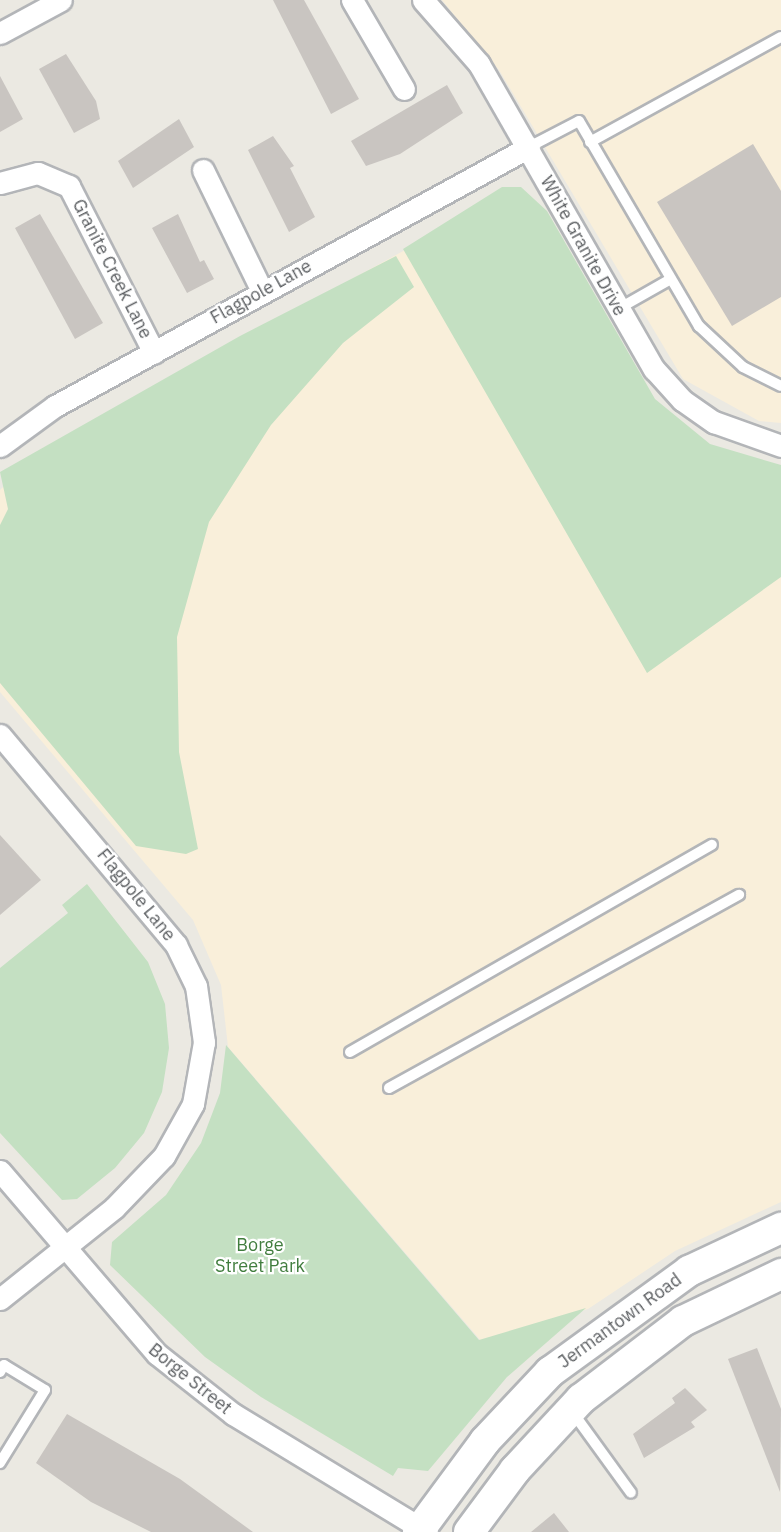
<!DOCTYPE html>
<style>
body{margin:0}
#map{position:relative;width:781px;height:1532px;overflow:hidden;background:#ebe9e2;font-family:"IBM Plex Sans",sans-serif}
div>[style]{position:absolute}
[style*='--x']{left:calc(var(--x)*1px);top:calc(var(--y)*1px);width:calc(var(--w)*1px);rotate:calc(var(--a)*1deg)}
.commercial>*{inset:0;background:#f9efda}
.green>*{inset:0;background:#c4e0c2}
.building>*{inset:0;background:#c9c5c1}
.roads{filter:drop-shadow(2px 0 #b3b5b8) drop-shadow(-2px 0 #b3b5b8) drop-shadow(0 2px #b3b5b8) drop-shadow(0 -2px #b3b5b8)}
.lane>*{height:10px;margin:-5px;padding:0 5px;transform-origin:5px;border-radius:5px;background:#fff}
.street>*{height:21px;margin:-10.5px;padding:0 10.5px;transform-origin:10.5px;border-radius:10.5px;background:#fff}
.secondary>*{height:30px;margin:-15px;padding:0 15px;transform-origin:15px;border-radius:15px;background:#fff}
span{translate:-50% -50%;white-space:nowrap;text-align:center;line-height:1.15;-webkit-text-stroke:4.5px #fff;paint-order:stroke}
.street-label{font-size:18px;color:#5b5e61}
.park-label{font-size:18px;color:#417d3e}
</style>
<div id="map">
<div class="commercial">
<i style="clip-path:polygon(442px 0,781px 0,781px 423px,759px 421px,683px 379px,499px 70px)"></i>
<i style="clip-path:polygon(502px 197px,657px 415px,724px 456px,781px 467px,781px 1202px,675px 1251px,588px 1309px,482px 1342px,228px 1047px,221px 985px,193px 920px,0 692px,0 490px,43px 448px)"></i>
</div>
<div class="green">
<i style="clip-path:polygon(502px 187px,521px 187px,547px 211px,655px 399px,710px 444px,781px 465px,781px 577px,647px 673px,403px 249px)"></i>
<i style="clip-path:polygon(396px 256px,414px 287px,343px 343px,271px 425px,209px 522px,177px 637px,179px 752px,198px 849px,186px 854px,136px 846px,0 683px,0 525px,8px 509px,0 472px,240px 336px)"></i>
<i style="clip-path:polygon(87px 884px,148px 962px,165px 1004px,169px 1048px,162px 1092px,144px 1133px,115px 1168px,77px 1199px,62px 1200px,0 1133px,0 968px,68px 913px,62px 905px)"></i>
<i style="clip-path:polygon(226px 1045px,479px 1340px,586px 1308px,507px 1377px,428px 1471px,398px 1468px,393px 1476px,261px 1397px,205px 1357px,110px 1265px,112px 1242px,166px 1195px,201px 1143px,220px 1093px)"></i>
</div>
<div class="building">
<i style="clip-path:polygon(273px 0,304px 0,359px 99px,331px 114px)"></i>
<i style="clip-path:polygon(66px 54px,96px 101px,100px 119px,74px 133px,39px 69px)"></i>
<i style="clip-path:polygon(0 76px,23px 119px,0 132px)"></i>
<i style="clip-path:polygon(447px 85px,463px 113px,400px 154px,366px 166px,351px 141px)"></i>
<i style="clip-path:polygon(179px 119px,194px 147px,133px 188px,118px 161px)"></i>
<i style="clip-path:polygon(273px 136px,294px 166px,290px 168px,315px 217px,289px 232px,248px 150px)"></i>
<i style="clip-path:polygon(753px 144px,781px 191px,781px 297px,732px 326px,657px 202px)"></i>
<i style="clip-path:polygon(40px 214px,103px 323px,75px 339px,15px 228px)"></i>
<i style="clip-path:polygon(178px 214px,200px 262px,204px 260px,214px 279px,187px 293px,152px 228px)"></i>
<i style="clip-path:polygon(0 835px,41px 880px,0 915px)"></i>
<i style="clip-path:polygon(757px 1348px,781px 1409px,780px 1492px,728px 1359px)"></i>
<i style="clip-path:polygon(685px 1388px,707px 1410px,691px 1422px,695px 1427px,644px 1458px,633px 1434px,675px 1403px,672px 1398px)"></i>
<i style="clip-path:polygon(67px 1414px,180px 1479px,253px 1532px,151px 1532px,91px 1502px,36px 1463px)"></i>
<i style="clip-path:polygon(554px 1513px,569px 1532px,531px 1532px)"></i>
</div>
<div class="roads">
<div class="lane">
<i style="--x:590;--y:142;--w:218;--a:-28.8"></i>
<i style="--x:529;--y:147;--w:56;--a:-27.5"></i>
<i style="--x:579;--y:121;--w:238;--a:59.7"></i>
<i style="--x:699;--y:326;--w:60;--a:43"></i>
<i style="--x:743;--y:367;--w:42;--a:26.6"></i>
<i style="--x:618;--y:309;--w:59;--a:-29.6"></i>
<i style="--x:350;--y:1052;--w:417;--a:-29.8"></i>
<i style="--x:389;--y:1088;--w:400;--a:-28.9"></i>
<i style="--x:0;--y:1372;--w:8;--a:-60"></i>
<i style="--x:4;--y:1365;--w:48;--a:31.4"></i>
<i style="--x:45;--y:1390;--w:86;--a:121.7"></i>
<i style="--x:571;--y:1410;--w:102;--a:54.1"></i>
</div>
<div class="street">
<i style="--x:352;--y:0;--w:103;--a:59.7"></i>
<i style="--x:423;--y:0;--w:85;--a:48.8"></i>
<i style="--x:479;--y:64;--w:352;--a:60.2"></i>
<i style="--x:654;--y:369;--w:42;--a:47.9"></i>
<i style="--x:682;--y:400;--w:39;--a:35"></i>
<i style="--x:714;--y:422;--w:71;--a:19.7"></i>
<i style="--x:0;--y:33;--w:69;--a:-28.4"></i>
<i style="--x:203;--y:170;--w:135;--a:64"></i>
<i style="--x:0;--y:183;--w:39;--a:-15"></i>
<i style="--x:38;--y:173;--w:34;--a:23"></i>
<i style="--x:69;--y:186;--w:187;--a:63"></i>
<i style="--x:0;--y:446;--w:68;--a:-36"></i>
<i style="--x:55;--y:406;--w:540;--a:-28.65"></i>
<i style="--x:0;--y:735;--w:274;--a:50"></i>
<i style="--x:176;--y:945;--w:46;--a:64"></i>
<i style="--x:196;--y:986;--w:57;--a:81.9"></i>
<i style="--x:204;--y:1042;--w:63;--a:100.1"></i>
<i style="--x:193;--y:1104;--w:60;--a:119.1"></i>
<i style="--x:164;--y:1156;--w:72;--a:133.9"></i>
<i style="--x:114;--y:1208;--w:146;--a:141.4"></i>
<i style="--x:0;--y:1171;--w:241;--a:49.4"></i>
<i style="--x:157;--y:1354;--w:97;--a:38.3"></i>
<i style="--x:233;--y:1414;--w:227;--a:31.3"></i>
</div>
<div class="secondary">
<i style="--x:418;--y:1532;--w:113;--a:-53.6"></i>
<i style="--x:485;--y:1441;--w:95;--a:-46.7"></i>
<i style="--x:550;--y:1372;--w:172;--a:-36"></i>
<i style="--x:689;--y:1271;--w:102;--a:-25.1"></i>
<i style="--x:469;--y:1532;--w:77;--a:-53.4"></i>
<i style="--x:515;--y:1470;--w:97;--a:-47.1"></i>
<i style="--x:581;--y:1399;--w:128;--a:-37.4"></i>
<i style="--x:683;--y:1321;--w:109;--a:-25.6"></i>
</div>
</div>
<div class="street-label">
<span style="left:583px;top:246px;rotate:61deg">White Granite Drive</span>
<span style="left:112px;top:269px;rotate:63deg">Granite Creek Lane</span>
<span style="left:261px;top:292px;rotate:-29deg">Flagpole Lane</span>
<span style="left:136px;top:895px;rotate:51deg">Flagpole Lane</span>
<span style="left:620px;top:1321px;rotate:-36deg">Jermantown Road</span>
<span style="left:190px;top:1379px;rotate:39deg">Borge Street</span>
</div>
<div class="park-label">
<span style="left:260px;top:1256px">Borge<br>Street Park</span>
</div>
</div>
